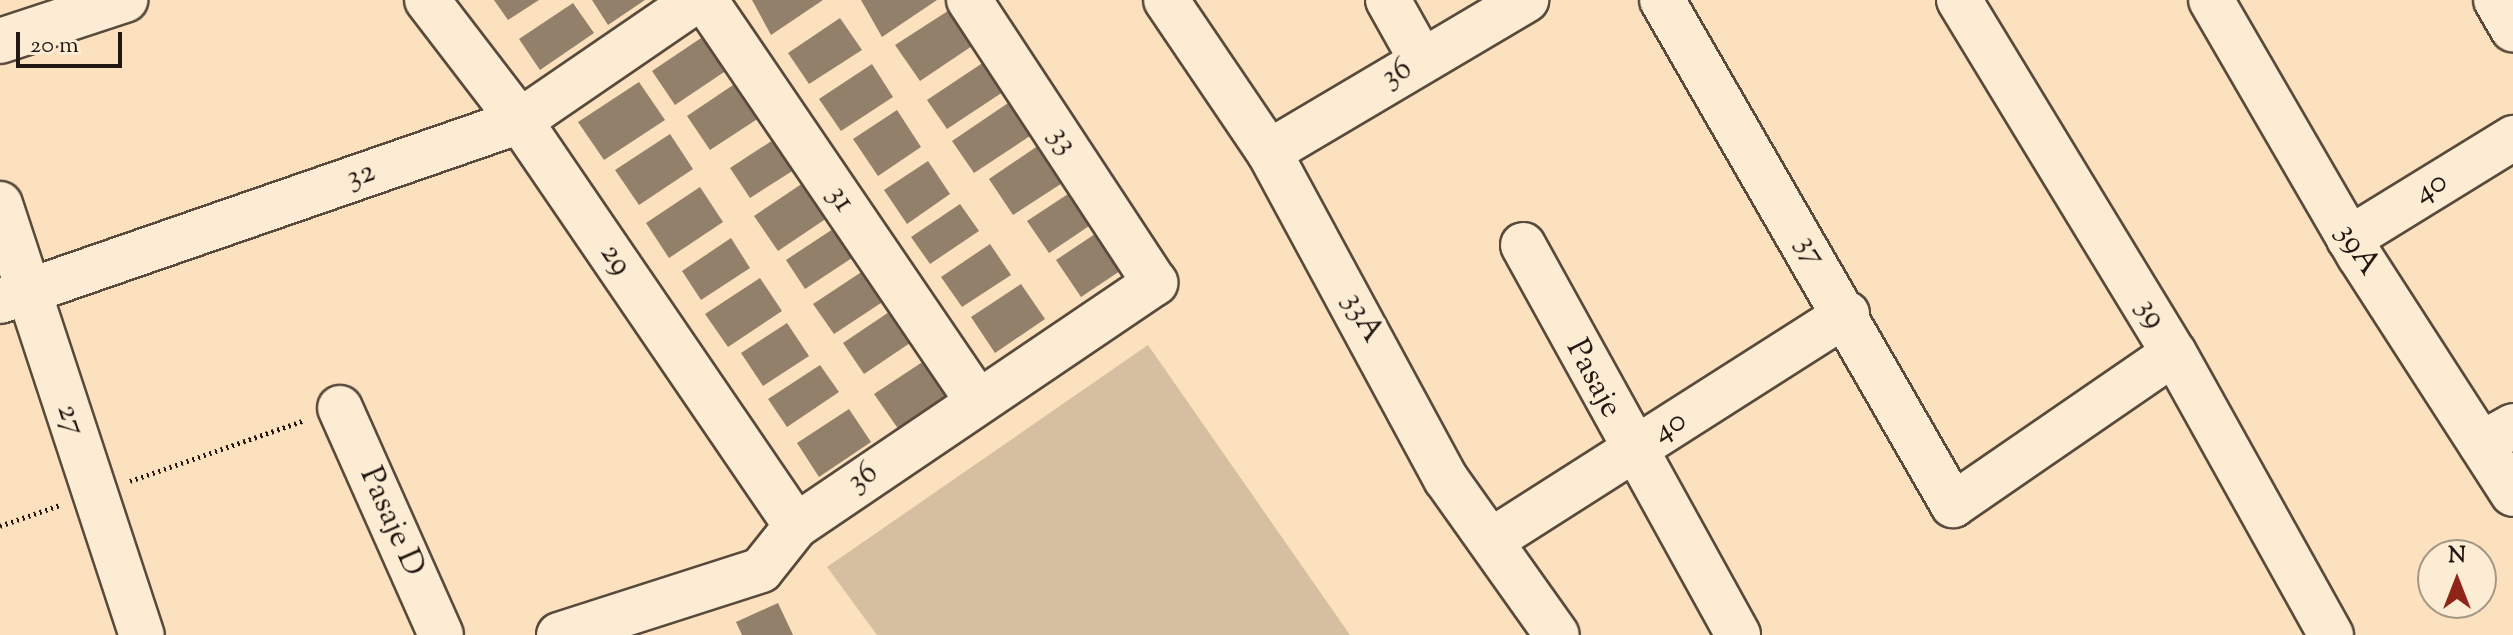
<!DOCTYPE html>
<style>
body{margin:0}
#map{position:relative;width:2513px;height:635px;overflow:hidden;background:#fbe1bd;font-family:"Sorts Mill Goudy",serif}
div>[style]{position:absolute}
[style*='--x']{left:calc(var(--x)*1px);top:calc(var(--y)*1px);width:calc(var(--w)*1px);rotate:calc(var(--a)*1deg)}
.green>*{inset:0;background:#d6bfa0}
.building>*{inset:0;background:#93806a}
.path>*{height:5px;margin-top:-2.5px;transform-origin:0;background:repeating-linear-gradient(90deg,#221711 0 2px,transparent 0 6px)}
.roads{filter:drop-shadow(2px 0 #584a3c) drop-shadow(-2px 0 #584a3c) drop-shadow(0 2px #584a3c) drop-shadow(0 -2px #584a3c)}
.minor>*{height:44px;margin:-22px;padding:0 22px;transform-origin:22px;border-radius:22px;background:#fcecd4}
span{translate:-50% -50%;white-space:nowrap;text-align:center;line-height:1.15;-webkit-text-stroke:8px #fcecd4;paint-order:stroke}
.street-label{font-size:32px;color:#221711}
.north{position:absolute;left:2417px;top:539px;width:80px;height:80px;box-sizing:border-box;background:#fcecd4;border:2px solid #a59786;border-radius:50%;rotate:0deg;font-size:22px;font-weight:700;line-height:32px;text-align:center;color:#221711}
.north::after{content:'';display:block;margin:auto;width:28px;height:36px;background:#8f2418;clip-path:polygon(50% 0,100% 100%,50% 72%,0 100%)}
.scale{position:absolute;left:16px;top:32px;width:106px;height:36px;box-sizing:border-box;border:4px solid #221711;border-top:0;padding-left:10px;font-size:24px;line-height:28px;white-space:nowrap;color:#221711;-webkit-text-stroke:6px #fcecd4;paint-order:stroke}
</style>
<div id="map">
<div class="green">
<i style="clip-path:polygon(1148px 345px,1350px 635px,877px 635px,827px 567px)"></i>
</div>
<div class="building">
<i style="clip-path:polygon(494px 0,539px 0,508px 20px)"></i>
<i style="clip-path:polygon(592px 0,645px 0,608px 25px)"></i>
<i style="clip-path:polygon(752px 0,823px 0,771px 35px)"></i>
<i style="clip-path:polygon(861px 0,937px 0,882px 37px)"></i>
<i style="clip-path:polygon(573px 3px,594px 33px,540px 70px,519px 39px)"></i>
<i style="clip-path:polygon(951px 9px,975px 44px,920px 81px,895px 45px)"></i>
<i style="clip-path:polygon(840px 18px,862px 50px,809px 84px,788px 53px)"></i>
<i style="clip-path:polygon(707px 34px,730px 68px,675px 105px,652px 71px)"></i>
<i style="clip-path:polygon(987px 60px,1006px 90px,947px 129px,927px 100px)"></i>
<i style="clip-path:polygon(872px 64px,893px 97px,841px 131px,819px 99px)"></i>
<i style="clip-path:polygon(739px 81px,762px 116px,710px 150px,687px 116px)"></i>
<i style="clip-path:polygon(639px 82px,665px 120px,604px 160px,578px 122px)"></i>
<i style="clip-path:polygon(1014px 99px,1036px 132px,974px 173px,952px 141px)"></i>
<i style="clip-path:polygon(897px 110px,921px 147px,878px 176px,853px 139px)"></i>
<i style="clip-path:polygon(670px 134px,693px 169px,639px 205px,615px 170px)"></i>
<i style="clip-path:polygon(776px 138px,797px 168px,750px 198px,730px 168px)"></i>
<i style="clip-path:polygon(1042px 143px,1067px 180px,1013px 215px,989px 179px)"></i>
<i style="clip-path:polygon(928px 161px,950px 194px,907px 224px,884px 190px)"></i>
<i style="clip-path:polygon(806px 181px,830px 216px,778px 251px,754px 216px)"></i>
<i style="clip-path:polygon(700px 187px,723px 222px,669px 258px,646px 223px)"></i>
<i style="clip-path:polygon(1074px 190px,1095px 222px,1049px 253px,1027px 221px)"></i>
<i style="clip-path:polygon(960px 204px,979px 231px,930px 264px,911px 237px)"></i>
<i style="clip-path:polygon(839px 225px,858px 254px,805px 289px,786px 260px)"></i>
<i style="clip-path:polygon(1104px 228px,1129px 265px,1081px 297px,1056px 260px)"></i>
<i style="clip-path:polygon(731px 238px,750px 268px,701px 300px,682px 271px)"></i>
<i style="clip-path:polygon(990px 244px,1011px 275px,962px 307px,941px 277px)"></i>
<i style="clip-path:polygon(866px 269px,887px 299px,834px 334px,813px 304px)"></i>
<i style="clip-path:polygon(760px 278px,782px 311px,728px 347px,705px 314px)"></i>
<i style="clip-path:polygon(1021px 284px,1045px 319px,995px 353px,971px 317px)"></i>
<i style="clip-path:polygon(895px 308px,916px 339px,864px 374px,843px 343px)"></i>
<i style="clip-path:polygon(787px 323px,809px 356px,763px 386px,741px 353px)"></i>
<i style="clip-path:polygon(933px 355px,958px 391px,899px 430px,874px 394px)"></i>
<i style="clip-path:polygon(820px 365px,839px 392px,787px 427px,768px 399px)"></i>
<i style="clip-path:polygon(849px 409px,871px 442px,819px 477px,797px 443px)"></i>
<i style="clip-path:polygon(778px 603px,793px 635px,742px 635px,736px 622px)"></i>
</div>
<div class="path">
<i style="--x:130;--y:481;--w:185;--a:-19.2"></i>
<i style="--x:0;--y:526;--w:64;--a:-19.3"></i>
</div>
<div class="roads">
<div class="minor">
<i style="--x:427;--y:0;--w:153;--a:52.5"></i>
<i style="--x:520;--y:121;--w:490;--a:55.7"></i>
<i style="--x:705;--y:0;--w:481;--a:55.8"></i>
<i style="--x:1166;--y:0;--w:184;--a:55.9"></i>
<i style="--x:1269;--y:152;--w:372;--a:61.6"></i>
<i style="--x:1446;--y:479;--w:191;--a:54.6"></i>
<i style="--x:1388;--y:0;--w:68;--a:60.8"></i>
<i style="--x:1662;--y:0;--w:583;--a:60.05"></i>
<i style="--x:1953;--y:505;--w:268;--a:-34.5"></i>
<i style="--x:1959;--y:0;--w:413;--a:58.7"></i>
<i style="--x:2174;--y:353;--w:323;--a:60.9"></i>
<i style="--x:2211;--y:0;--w:295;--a:59.9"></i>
<i style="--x:2359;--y:255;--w:284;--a:57.2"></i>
<i style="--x:2496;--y:0;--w:34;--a:60"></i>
<i style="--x:0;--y:41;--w:132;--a:-18.2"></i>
<i style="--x:1269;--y:152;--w:299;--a:-30.6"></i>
<i style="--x:0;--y:204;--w:454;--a:71.8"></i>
<i style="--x:2349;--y:239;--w:193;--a:-31.6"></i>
<i style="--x:1523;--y:245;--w:445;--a:61.1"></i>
<i style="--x:0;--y:301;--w:550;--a:-19.09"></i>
<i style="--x:520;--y:121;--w:214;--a:-34.4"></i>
<i style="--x:340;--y:408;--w:248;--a:66"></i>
<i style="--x:2481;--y:444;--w:37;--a:-29"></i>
<i style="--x:1492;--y:540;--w:421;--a:-32.5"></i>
<i style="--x:559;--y:635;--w:212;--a:-17.8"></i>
<i style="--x:761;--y:570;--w:56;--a:-51.5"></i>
<i style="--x:796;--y:526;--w:434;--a:-34.1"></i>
<i style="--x:1155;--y:283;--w:339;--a:-123.3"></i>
</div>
</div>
<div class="street-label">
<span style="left:1397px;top:74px;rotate:-31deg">36</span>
<span style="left:1062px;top:141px;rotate:57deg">33</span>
<span style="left:361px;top:176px;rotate:-19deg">32</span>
<span style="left:2431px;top:188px;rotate:-32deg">40</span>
<span style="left:840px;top:199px;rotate:56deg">31</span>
<span style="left:2357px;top:250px;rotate:58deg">39A</span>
<span style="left:1810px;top:251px;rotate:59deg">37</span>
<span style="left:615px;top:260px;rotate:56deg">29</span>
<span style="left:2150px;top:314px;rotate:59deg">39</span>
<span style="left:1362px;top:318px;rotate:61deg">33A</span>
<span style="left:1593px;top:379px;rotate:62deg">Pasaje</span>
<span style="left:70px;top:420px;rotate:72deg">27</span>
<span style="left:1670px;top:427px;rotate:-32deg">40</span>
<span style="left:863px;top:478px;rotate:-36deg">36</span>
<span style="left:391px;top:522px;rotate:66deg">Pasaje D</span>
</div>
<div class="north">N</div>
<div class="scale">20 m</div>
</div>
